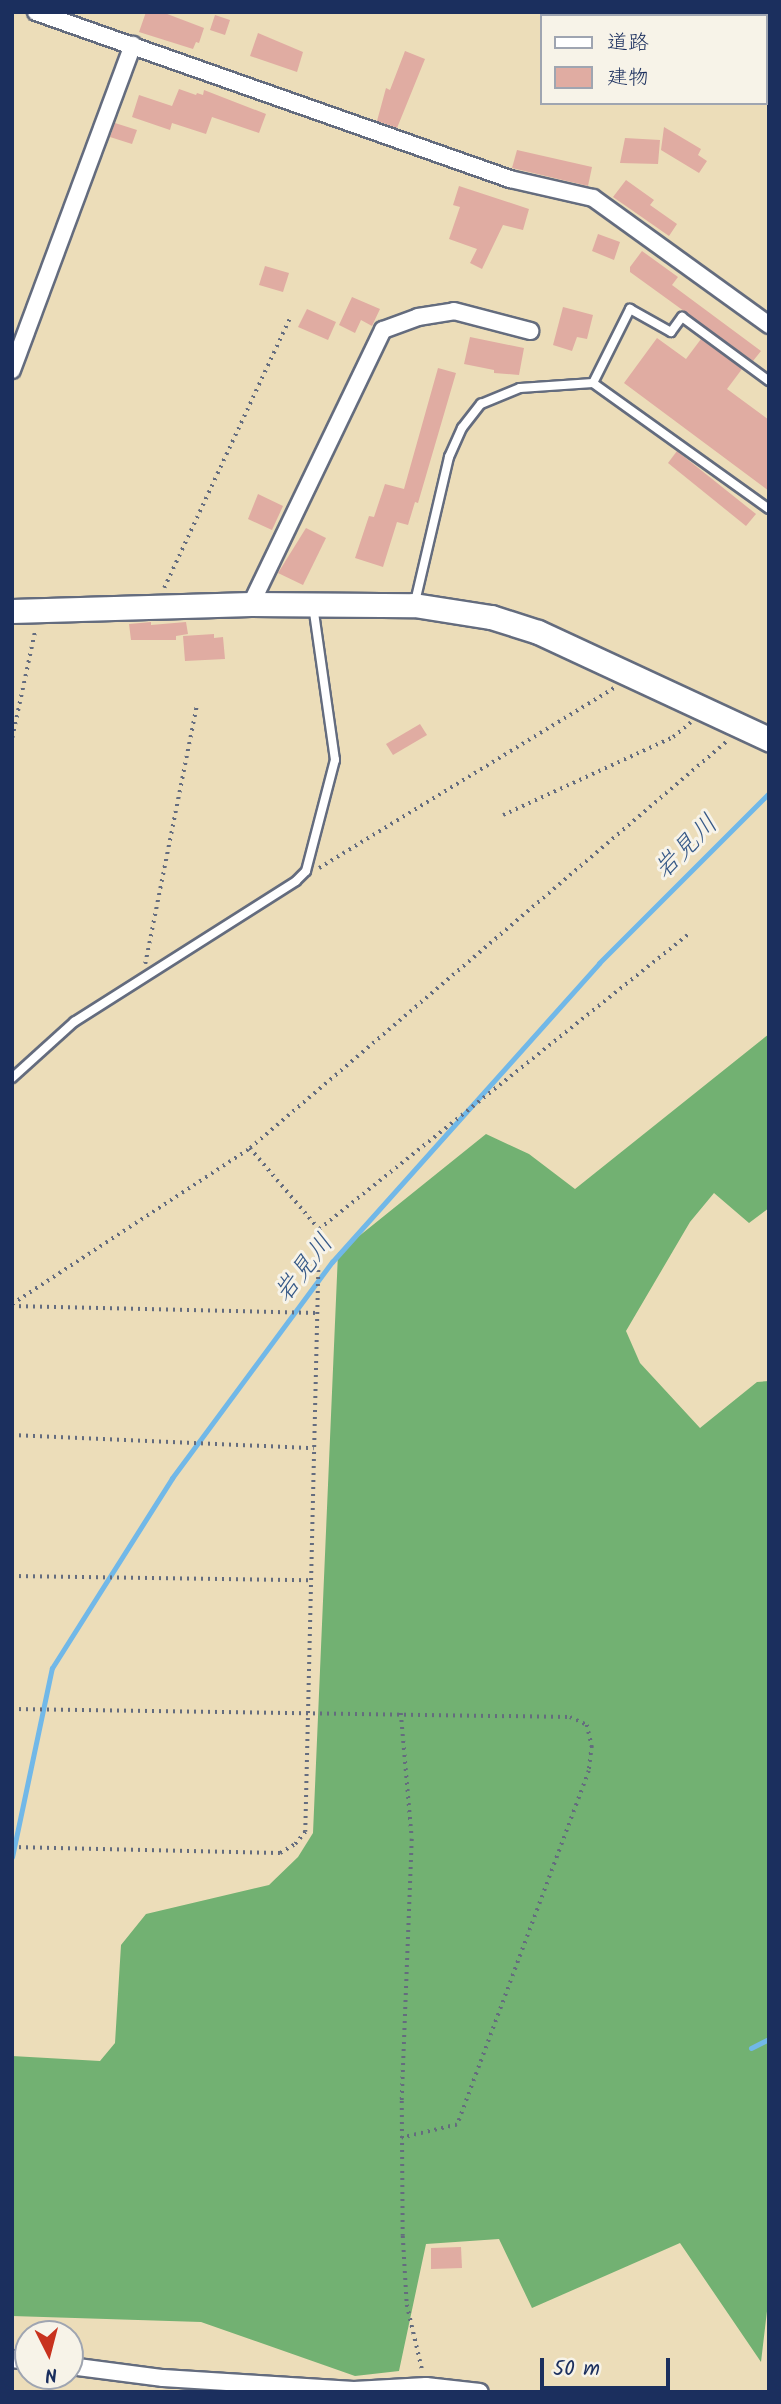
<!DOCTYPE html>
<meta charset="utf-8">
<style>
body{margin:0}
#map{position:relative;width:781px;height:2404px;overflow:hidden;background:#ecddb9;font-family:Kalam,"Klee One",sans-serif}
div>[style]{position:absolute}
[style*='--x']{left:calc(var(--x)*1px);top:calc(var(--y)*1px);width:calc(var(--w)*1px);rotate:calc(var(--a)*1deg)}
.forest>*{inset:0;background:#72b172}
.stream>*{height:5px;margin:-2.5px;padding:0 2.5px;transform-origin:2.5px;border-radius:2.5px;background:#71b8e8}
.building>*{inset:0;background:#e0aca2}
.path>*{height:3.5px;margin-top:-1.75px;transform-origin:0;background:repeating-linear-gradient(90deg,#646c7e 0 2px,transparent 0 7px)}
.roads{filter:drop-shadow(2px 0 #646c7e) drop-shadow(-2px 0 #646c7e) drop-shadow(0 2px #646c7e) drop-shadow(0 -2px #646c7e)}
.lane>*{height:8px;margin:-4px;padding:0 4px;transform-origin:4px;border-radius:4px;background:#fff}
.street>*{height:16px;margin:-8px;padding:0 8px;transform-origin:8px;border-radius:8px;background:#fff}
.secondary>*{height:23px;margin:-11.5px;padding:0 11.5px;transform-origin:11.5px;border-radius:11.5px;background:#fff}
span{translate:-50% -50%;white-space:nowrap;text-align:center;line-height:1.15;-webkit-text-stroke:6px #f7f3e8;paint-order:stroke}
.water-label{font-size:26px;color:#355887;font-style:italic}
.frame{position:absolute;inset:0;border:14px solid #1b2f5e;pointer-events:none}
.legend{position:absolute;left:540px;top:14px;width:228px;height:91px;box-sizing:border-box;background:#f7f3e8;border:2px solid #9fa5b1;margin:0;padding:9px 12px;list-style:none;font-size:21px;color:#1b2f5e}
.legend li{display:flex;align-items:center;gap:14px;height:35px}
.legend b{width:35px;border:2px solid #9fa5b1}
.north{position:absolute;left:14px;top:2320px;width:70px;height:70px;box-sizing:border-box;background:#f7f3e8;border:2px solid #9fa5b1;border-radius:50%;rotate:174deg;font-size:19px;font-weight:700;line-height:28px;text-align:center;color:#1b2f5e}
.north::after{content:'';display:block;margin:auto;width:24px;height:32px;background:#c8321e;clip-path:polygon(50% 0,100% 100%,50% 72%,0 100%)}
.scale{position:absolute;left:540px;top:2358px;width:130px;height:32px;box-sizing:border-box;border:4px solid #1b2f5e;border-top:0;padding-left:9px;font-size:21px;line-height:24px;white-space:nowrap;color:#1b2f5e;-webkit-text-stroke:5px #f7f3e8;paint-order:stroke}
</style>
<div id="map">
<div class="forest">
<i style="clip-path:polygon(769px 1034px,769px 1208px,749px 1223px,714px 1193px,690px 1222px,626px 1331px,640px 1363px,700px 1428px,757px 1382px,769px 1381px,769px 2294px,761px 2362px,680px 2243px,532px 2308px,499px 2239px,426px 2244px,399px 2371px,355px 2376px,201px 2322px,12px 2316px,12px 2056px,100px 2061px,115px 2043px,121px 1945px,146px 1914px,269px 1885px,298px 1857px,313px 1833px,338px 1253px,486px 1134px,529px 1154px,575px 1189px)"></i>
</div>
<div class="stream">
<i style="--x:12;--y:1857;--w:193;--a:-78.1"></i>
<i style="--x:52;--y:1668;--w:225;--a:-57.7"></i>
<i style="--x:172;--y:1478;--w:269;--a:-53.5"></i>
<i style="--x:332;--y:1262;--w:401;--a:-48.2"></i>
<i style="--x:599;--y:963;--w:240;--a:-45"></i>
<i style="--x:751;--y:2048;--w:20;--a:-27"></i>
</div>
<div class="building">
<i style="clip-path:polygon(146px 12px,162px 12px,204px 28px,199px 43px,196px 42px,193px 49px,139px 32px)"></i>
<i style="clip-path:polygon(215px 15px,230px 20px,225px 35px,210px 30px)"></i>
<i style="clip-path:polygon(258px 33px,303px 52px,297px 72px,250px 56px)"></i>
<i style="clip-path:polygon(405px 51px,425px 59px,397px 128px,377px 121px,386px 88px,390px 90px)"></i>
<i style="clip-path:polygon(179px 89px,196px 95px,197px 93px,203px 95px,204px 90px,266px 114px,259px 133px,212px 117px,206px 134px,172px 123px,170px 130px,132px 117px,139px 95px,172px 106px)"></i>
<i style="clip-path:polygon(115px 123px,137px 130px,132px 144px,110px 137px)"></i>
<i style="clip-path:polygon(664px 127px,701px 149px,698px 155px,707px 161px,699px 173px,661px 150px)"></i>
<i style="clip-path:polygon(625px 138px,660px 140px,658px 164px,620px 163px)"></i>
<i style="clip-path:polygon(517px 150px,592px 167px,588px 186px,512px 168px)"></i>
<i style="clip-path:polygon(626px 180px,654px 200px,650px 205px,677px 224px,669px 236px,613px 197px)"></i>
<i style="clip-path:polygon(459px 186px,529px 209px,523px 230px,503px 225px,482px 269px,470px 263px,477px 249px,449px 239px,460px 207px,453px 205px)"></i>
<i style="clip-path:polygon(598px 234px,620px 242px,614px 260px,592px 251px)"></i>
<i style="clip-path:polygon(642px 251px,678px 277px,672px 285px,761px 351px,753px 361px,630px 272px,630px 267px)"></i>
<i style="clip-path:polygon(265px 266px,289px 273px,283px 292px,259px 285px)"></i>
<i style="clip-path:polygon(352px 297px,380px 309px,372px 326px,361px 320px,355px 333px,339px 325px)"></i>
<i style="clip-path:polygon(563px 307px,593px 315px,587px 339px,577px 337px,572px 351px,553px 345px)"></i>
<i style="clip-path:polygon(307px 309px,336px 322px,328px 340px,298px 327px)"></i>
<i style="clip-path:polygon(470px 337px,524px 348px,519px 375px,494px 373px,494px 370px,464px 364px)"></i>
<i style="clip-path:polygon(657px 338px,686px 359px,701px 339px,742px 369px,727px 389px,769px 420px,769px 491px,624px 383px)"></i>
<i style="clip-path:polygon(438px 368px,456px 373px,418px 503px,415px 502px,408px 525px,397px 522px,383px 567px,355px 558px,369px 516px,374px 517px,385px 484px,404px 489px)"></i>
<i style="clip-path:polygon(677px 451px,756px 514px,746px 526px,668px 463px)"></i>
<i style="clip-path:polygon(258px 494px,283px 506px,272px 530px,248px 519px)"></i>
<i style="clip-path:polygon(306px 528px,326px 538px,303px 585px,278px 573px)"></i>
<i style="clip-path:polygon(151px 622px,151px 625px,186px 622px,188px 634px,176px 636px,176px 640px,131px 640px,129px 624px)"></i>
<i style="clip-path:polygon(214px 634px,214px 638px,223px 637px,225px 659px,185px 661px,183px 636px)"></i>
<i style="clip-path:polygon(420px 724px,427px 735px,393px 755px,386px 744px)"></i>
<i style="clip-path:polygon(461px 2247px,462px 2268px,431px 2269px,431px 2248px)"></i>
</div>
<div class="path">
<i style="--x:164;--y:588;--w:298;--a:-65"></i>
<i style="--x:12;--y:738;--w:109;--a:-77.9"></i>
<i style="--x:503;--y:815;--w:187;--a:-24.6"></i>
<i style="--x:673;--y:737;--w:23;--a:-40"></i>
<i style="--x:319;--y:868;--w:346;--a:-31.4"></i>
<i style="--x:145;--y:964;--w:265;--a:-78.7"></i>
<i style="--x:250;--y:1148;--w:106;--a:49.6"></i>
<i style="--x:12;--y:1304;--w:285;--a:-33.2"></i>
<i style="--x:250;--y:1148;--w:627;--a:-40.47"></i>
<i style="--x:12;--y:1306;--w:305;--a:1.3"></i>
<i style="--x:12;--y:1435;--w:302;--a:2.5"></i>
<i style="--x:12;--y:1576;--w:298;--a:0.8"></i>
<i style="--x:12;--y:1709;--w:558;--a:0.82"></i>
<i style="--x:570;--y:1717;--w:19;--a:25"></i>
<i style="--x:587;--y:1725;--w:22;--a:77"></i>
<i style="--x:592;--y:1746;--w:25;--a:97"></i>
<i style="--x:589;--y:1771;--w:378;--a:110.4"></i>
<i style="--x:457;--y:2125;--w:57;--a:166.7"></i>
<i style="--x:401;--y:1713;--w:126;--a:85"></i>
<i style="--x:412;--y:1839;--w:262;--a:92.2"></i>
<i style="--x:402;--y:2101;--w:135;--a:89.6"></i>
<i style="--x:403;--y:2236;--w:69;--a:86.7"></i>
<i style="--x:407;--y:2305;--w:66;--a:76.8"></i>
<i style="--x:12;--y:1847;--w:268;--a:1.3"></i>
<i style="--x:280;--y:1853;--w:17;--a:-31"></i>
<i style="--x:295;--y:1844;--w:16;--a:-50"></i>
<i style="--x:305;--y:1832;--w:603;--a:-88.67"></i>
<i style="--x:319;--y:1229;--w:472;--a:-38.6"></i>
</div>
<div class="roads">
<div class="lane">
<i style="--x:593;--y:383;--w:83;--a:-63.4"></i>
<i style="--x:630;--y:309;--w:47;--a:29.3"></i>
<i style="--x:671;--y:332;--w:19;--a:-54"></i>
<i style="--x:682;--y:317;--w:108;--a:36.3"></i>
<i style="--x:415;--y:602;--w:149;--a:-76.8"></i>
<i style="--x:449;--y:457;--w:32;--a:-66"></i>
<i style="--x:462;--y:428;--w:31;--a:-52"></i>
<i style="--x:481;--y:404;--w:42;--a:-22.3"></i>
<i style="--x:520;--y:388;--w:73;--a:-3.9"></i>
<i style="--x:593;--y:383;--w:216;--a:35.6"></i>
<i style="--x:12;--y:1078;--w:84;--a:-42.1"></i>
<i style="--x:74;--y:1022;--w:263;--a:-32.4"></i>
<i style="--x:296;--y:881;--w:14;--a:-45"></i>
<i style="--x:306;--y:871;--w:115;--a:-75.4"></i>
<i style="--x:335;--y:760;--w:156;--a:-98.1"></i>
</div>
<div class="street">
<i style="--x:36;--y:12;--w:503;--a:19.41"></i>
<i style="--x:510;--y:179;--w:85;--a:12.9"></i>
<i style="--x:593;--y:198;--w:217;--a:35.8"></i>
<i style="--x:12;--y:370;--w:347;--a:-69.6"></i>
<i style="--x:251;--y:604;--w:304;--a:-64.3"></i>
<i style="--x:383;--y:330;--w:37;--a:-20"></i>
<i style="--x:418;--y:317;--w:36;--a:-9"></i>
<i style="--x:454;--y:311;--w:79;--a:14.7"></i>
<i style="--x:12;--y:2359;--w:16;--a:7"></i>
<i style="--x:70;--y:2366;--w:94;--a:7.4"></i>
<i style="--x:163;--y:2378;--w:191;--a:3.6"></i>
<i style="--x:354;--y:2390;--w:72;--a:-3.2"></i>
<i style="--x:426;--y:2386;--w:54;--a:6.3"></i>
</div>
<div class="secondary">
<i style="--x:12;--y:611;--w:239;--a:-1.7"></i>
<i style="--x:251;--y:604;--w:163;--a:0.4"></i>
<i style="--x:414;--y:605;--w:78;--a:8.9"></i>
<i style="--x:491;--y:617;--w:49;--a:17.7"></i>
<i style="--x:538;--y:632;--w:255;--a:24.9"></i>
</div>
</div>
<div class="water-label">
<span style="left:687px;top:848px;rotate:-45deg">岩見川</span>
<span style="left:305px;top:1269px;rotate:-52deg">岩見川</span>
</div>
<div class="frame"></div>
<ul class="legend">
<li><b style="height:9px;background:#fff"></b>道路</li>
<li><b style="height:19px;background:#e0aca2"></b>建物</li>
</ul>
<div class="north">N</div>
<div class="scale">50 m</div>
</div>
